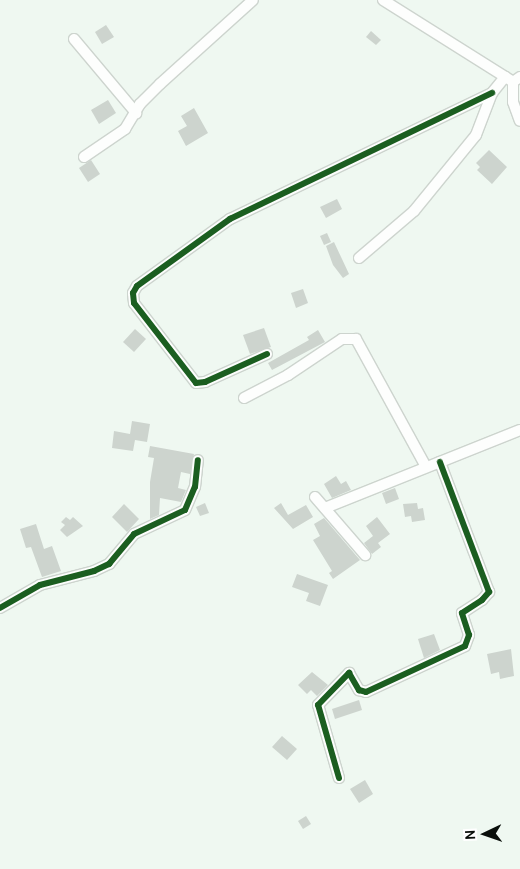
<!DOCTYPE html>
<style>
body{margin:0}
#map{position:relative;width:520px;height:869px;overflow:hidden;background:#eff8f1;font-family:Cabin,sans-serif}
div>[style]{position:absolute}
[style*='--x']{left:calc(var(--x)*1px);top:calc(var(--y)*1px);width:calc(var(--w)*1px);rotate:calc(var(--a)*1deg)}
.building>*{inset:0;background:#cdd4ce}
.roads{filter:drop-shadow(1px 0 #cdd4ce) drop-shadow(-1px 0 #cdd4ce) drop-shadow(0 1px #cdd4ce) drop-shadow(0 -1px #cdd4ce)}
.minor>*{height:10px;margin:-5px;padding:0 5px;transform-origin:5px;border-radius:5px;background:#fdfefd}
.cycleway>*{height:6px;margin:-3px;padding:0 3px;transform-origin:3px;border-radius:3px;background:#1b5e20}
span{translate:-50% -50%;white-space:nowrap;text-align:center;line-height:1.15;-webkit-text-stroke:4px #fff;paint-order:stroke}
.north{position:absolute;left:460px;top:809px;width:50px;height:50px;-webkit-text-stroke:4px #fff;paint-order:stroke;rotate:267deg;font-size:14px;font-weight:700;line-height:20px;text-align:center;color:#0a0f0b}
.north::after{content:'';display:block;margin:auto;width:18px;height:22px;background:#0a0f0b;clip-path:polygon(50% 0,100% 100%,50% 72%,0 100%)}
</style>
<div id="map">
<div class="building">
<i style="clip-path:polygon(106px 25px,114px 37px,102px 44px,95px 32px)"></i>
<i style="clip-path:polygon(371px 31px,381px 40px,376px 45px,366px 37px)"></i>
<i style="clip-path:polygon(108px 100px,116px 113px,99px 124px,91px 110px)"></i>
<i style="clip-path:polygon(194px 108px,208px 133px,186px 146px,178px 131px,187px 126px,181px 116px)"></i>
<i style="clip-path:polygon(489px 150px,507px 167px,492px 184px,477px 170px,480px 167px,476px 163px)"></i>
<i style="clip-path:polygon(91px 160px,100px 174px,88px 182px,79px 168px)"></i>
<i style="clip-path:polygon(337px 199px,342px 209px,326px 218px,320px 207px)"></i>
<i style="clip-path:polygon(327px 233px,331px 242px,324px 245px,320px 236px)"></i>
<i style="clip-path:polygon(334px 242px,349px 274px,343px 278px,333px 265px,326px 246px)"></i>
<i style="clip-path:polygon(303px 289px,308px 303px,296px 308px,291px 293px)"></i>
<i style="clip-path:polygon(264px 328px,271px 347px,250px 354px,243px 335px)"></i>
<i style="clip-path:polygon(135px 329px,146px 339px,134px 352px,123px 342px)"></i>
<i style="clip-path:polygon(318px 330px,325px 342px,272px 370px,268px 363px,309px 340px,307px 337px)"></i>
<i style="clip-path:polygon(132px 421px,150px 424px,147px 442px,135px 440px,133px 451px,112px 448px,114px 431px,130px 434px)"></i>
<i style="clip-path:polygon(150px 446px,194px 454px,190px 474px,181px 472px,178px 488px,186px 490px,181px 502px,160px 498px,159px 515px,150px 519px,150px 482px,154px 458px,148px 457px)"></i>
<i style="clip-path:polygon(336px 476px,341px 484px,346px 481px,351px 490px,332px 498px,324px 484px)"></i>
<i style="clip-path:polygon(395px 488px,399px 499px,386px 504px,382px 493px)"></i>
<i style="clip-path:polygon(205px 503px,209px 513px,200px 516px,196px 507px)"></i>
<i style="clip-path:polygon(281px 503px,288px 515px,306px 505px,313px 517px,293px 529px,274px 508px)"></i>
<i style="clip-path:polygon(417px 503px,418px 509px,423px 508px,425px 520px,412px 522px,411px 516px,405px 517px,403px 504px)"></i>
<i style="clip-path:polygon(124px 504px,139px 519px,127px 532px,112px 517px)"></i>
<i style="clip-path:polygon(66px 517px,70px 520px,73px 517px,83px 526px,67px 537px,60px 530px,65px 525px,61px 522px)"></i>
<i style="clip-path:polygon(377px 517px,390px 534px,378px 543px,381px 547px,372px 554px,364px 543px,373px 536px,366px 526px)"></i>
<i style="clip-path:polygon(324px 518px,360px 560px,333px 579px,329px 573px,332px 571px,313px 540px,320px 536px,314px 524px)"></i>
<i style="clip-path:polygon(36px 524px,44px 549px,52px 546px,61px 571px,42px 577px,31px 547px,26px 548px,20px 529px)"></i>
<i style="clip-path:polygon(297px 574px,328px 585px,320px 606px,306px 601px,309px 593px,292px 587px)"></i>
<i style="clip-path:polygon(434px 634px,440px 650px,424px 658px,418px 639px)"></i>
<i style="clip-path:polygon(511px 649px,514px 676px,500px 679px,499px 672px,491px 674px,487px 654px)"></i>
<i style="clip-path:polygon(312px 672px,328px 685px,317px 696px,311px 690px,307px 694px,298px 685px)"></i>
<i style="clip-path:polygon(359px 700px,362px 710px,335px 719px,332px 709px)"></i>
<i style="clip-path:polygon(282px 736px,297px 749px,287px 760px,272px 747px)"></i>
<i style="clip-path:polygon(365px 780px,373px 794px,359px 803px,350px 789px)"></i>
<i style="clip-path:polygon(306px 816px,311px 824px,303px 829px,298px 821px)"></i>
</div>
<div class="roads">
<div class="minor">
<i style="--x:383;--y:0;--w:154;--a:32.2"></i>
<i style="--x:74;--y:39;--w:97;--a:50"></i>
<i style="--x:520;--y:77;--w:9;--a:144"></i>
<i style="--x:513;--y:82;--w:20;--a:90"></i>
<i style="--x:513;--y:102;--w:20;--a:70"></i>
<i style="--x:84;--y:157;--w:50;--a:-34.3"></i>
<i style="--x:125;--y:129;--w:29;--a:-59"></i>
<i style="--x:140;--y:104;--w:28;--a:-45"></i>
<i style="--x:160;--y:84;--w:125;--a:-42.1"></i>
<i style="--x:359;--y:258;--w:72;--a:-40.5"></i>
<i style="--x:414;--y:211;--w:98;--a:-50.8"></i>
<i style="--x:476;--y:135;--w:45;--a:-69.1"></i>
<i style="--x:492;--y:93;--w:21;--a:-51"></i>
<i style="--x:267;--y:354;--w:68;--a:155.7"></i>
<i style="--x:205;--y:382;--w:9;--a:174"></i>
<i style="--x:196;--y:383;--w:101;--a:-127.8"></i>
<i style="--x:134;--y:303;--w:10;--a:-96"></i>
<i style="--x:133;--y:293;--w:8;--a:-60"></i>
<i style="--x:137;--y:286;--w:115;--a:-35.8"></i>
<i style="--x:230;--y:219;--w:291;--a:-25.7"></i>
<i style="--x:244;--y:398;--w:50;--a:-27.6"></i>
<i style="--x:288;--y:375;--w:65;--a:-33.7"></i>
<i style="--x:342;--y:339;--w:14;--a:0"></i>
<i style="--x:356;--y:339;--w:146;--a:61.3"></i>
<i style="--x:315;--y:497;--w:77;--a:49.2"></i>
<i style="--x:325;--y:508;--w:210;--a:-21.8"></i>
<i style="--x:0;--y:608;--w:46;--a:-29.9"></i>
<i style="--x:40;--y:585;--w:56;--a:-14.5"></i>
<i style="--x:94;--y:571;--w:17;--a:-25"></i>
<i style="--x:109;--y:564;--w:39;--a:-50"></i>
<i style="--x:134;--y:534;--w:56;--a:-25.2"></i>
<i style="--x:185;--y:510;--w:25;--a:-67"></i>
<i style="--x:195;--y:487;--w:27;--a:-84"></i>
<i style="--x:339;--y:778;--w:76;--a:-106"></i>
<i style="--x:318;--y:705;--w:45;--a:-45.9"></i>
<i style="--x:349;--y:673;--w:20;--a:60"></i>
<i style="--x:359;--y:690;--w:7;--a:16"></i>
<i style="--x:366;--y:692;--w:109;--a:-24.9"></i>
<i style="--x:465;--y:646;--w:12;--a:-70"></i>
<i style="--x:469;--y:635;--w:23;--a:-108"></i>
<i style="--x:462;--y:613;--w:24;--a:-33"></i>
<i style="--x:482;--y:600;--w:11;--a:-49"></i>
<i style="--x:489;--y:592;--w:139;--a:-110.7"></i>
</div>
</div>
<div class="cycleway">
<i style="--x:267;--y:354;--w:68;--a:155.7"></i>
<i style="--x:205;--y:382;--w:9;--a:174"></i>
<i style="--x:196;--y:383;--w:101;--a:-127.8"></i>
<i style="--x:134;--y:303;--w:10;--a:-96"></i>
<i style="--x:133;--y:293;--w:8;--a:-60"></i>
<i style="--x:137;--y:286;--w:115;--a:-35.8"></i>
<i style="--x:230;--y:219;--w:291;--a:-25.7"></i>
<i style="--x:0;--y:608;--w:46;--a:-29.9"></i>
<i style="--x:40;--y:585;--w:56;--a:-14.5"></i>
<i style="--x:94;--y:571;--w:17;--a:-25"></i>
<i style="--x:109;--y:564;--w:39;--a:-50"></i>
<i style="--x:134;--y:534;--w:56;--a:-25.2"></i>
<i style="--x:185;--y:510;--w:25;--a:-67"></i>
<i style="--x:195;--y:487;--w:27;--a:-84"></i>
<i style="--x:339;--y:778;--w:76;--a:-106"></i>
<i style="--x:318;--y:705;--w:45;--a:-45.9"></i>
<i style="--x:349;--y:673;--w:20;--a:60"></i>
<i style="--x:359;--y:690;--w:7;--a:16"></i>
<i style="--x:366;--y:692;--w:109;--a:-24.9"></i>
<i style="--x:465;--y:646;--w:12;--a:-70"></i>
<i style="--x:469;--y:635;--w:23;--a:-108"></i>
<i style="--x:462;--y:613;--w:24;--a:-33"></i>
<i style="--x:482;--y:600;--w:11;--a:-49"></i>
<i style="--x:489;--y:592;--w:139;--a:-110.7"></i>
</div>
<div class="north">N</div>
</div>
